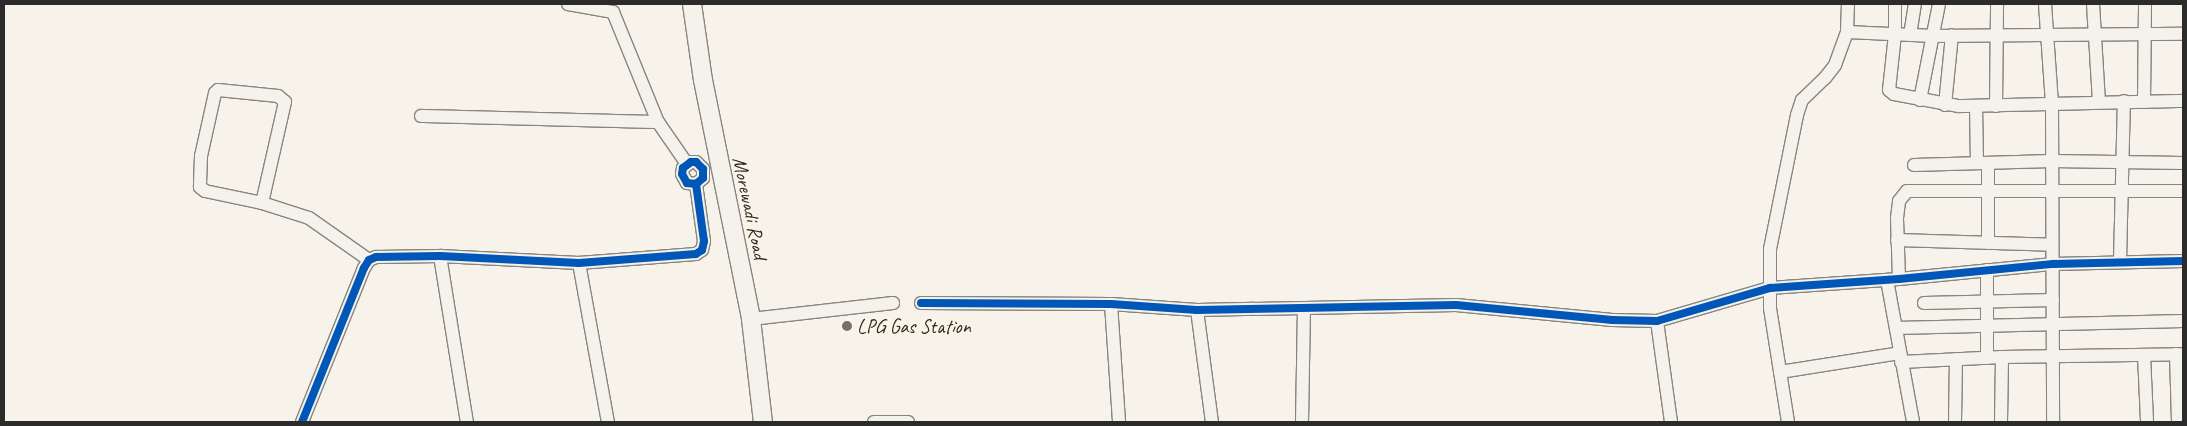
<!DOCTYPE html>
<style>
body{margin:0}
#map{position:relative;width:2187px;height:426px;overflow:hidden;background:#f7f3ea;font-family:Caveat,sans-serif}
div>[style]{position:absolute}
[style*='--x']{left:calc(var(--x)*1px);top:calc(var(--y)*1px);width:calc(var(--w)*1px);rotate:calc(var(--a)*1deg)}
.roads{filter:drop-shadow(1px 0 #878581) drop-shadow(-1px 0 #878581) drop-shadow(0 1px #878581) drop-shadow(0 -1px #878581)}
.minor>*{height:12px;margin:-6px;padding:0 6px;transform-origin:6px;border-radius:6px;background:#f5f2ec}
.secondary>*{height:18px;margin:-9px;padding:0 9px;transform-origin:9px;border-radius:9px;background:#f5f2ec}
.cycleway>*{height:8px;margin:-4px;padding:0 4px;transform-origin:4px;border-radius:4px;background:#0057b8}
.dots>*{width:14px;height:14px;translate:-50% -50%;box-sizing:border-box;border:2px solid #fcf5e5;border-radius:50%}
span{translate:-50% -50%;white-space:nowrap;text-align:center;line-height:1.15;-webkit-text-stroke:4px #fcf5e5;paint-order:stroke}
.street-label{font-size:20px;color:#2b2b2b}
.poi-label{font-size:20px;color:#2b2b2b}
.left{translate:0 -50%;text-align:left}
.frame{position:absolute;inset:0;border:5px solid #2b2b2b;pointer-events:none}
</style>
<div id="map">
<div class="roads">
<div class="minor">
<i style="--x:568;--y:4;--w:46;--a:10.1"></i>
<i style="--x:613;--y:12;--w:119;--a:67.8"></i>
<i style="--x:658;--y:122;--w:51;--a:55.4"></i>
<i style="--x:1895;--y:4;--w:30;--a:90"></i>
<i style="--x:1895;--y:34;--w:56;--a:96.1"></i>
<i style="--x:1889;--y:90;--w:6;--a:39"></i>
<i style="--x:1894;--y:94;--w:66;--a:10.5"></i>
<i style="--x:1959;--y:106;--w:224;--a:-1.3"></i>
<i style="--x:2045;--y:4;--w:99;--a:86"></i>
<i style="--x:2052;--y:103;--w:319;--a:89.8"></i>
<i style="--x:2093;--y:4;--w:97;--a:86.5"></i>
<i style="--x:1847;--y:32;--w:87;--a:2.6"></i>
<i style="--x:1934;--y:36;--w:249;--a:-0.5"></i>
<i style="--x:1910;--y:35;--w:31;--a:-81"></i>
<i style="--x:1920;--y:100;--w:98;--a:-78.8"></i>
<i style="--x:2144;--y:102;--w:98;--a:-89.4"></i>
<i style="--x:1945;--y:105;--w:70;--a:-84.3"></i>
<i style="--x:1976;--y:106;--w:57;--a:89"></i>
<i style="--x:1996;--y:106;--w:102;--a:-89.4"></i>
<i style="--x:421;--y:116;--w:237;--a:1.5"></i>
<i style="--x:1988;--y:163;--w:80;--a:90"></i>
<i style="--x:1914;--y:165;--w:138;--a:-1.7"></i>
<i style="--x:2052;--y:161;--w:131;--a:0.9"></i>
<i style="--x:262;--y:203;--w:104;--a:-77.2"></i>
<i style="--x:285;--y:102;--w:9;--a:-139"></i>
<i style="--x:278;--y:96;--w:60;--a:-174.3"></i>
<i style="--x:218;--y:90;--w:4;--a:135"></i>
<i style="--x:215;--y:93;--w:65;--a:102.5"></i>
<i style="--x:201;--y:156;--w:31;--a:92"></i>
<i style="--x:200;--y:187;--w:6;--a:39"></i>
<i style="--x:205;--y:191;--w:58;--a:11.9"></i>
<i style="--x:262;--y:203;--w:49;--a:17.7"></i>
<i style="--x:309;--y:218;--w:73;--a:35"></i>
<i style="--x:1897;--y:240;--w:155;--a:1.8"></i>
<i style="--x:440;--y:256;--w:168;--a:80.8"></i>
<i style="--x:2120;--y:261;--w:160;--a:-88.6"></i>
<i style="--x:579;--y:263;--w:162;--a:79.7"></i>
<i style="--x:1899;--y:279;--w:61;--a:-91.9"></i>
<i style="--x:1897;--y:218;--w:17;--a:-83"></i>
<i style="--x:1899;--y:201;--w:13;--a:-51"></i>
<i style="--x:1907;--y:191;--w:276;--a:0"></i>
<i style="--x:1887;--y:280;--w:144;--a:79.6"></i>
<i style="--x:921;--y:303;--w:190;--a:0.3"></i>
<i style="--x:1111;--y:304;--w:86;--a:4"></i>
<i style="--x:1197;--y:310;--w:259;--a:-1.1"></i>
<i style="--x:1456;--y:305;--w:157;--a:5.5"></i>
<i style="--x:1612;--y:320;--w:45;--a:1.3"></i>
<i style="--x:1657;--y:321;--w:118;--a:-16.3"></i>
<i style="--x:1770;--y:288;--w:129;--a:-4"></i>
<i style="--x:1899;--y:279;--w:155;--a:-5.6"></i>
<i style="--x:2053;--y:264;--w:130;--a:-1.3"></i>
<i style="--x:1924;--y:303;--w:129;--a:-1.3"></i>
<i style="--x:1111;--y:304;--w:118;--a:86.1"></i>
<i style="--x:1197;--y:310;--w:113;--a:82.4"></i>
<i style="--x:751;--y:319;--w:143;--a:-6.4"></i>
<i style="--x:1657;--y:321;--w:102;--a:82.1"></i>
<i style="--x:1896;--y:328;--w:287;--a:-1.4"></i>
<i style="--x:2176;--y:354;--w:68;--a:88.3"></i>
<i style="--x:2144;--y:355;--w:67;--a:87.4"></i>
<i style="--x:1987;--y:358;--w:88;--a:-90"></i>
<i style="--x:1901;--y:362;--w:101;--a:-2.8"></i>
<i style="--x:2002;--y:357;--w:181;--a:-0.9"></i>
<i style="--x:1780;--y:372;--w:121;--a:-9"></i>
<i style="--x:302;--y:422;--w:166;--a:-68.1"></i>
<i style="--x:364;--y:268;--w:9;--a:-58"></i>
<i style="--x:369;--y:260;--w:8;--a:-23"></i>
<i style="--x:376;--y:257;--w:64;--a:-0.9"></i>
<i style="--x:440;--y:256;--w:139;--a:2.9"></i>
<i style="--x:579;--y:263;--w:117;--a:-4.4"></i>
<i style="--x:696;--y:254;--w:7;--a:-34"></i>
<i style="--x:702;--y:250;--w:9;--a:-77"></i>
<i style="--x:704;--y:241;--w:58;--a:-98"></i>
<i style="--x:696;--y:184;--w:9;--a:-174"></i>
<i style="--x:687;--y:183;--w:10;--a:-119"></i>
<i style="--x:682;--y:174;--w:6;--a:-81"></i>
<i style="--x:683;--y:168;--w:10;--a:-37"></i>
<i style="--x:691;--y:162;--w:5;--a:0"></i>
<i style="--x:696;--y:162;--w:10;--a:45"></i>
<i style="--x:703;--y:169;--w:9;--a:90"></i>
<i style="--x:703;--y:178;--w:9;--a:139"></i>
<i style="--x:874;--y:422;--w:34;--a:0"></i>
<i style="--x:1302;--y:422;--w:114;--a:-89"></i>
<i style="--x:1788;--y:422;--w:115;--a:-99"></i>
<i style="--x:1770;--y:308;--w:59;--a:-90"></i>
<i style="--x:1770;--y:249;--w:137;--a:-78.6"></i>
<i style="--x:1797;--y:115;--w:16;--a:-72"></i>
<i style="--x:1802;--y:100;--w:32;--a:-44"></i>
<i style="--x:1825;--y:78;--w:16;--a:-52"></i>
<i style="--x:1835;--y:65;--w:35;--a:-70"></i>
<i style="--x:1847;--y:32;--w:28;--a:-88"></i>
<i style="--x:1955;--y:422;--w:63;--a:-89.1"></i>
<i style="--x:2001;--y:422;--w:65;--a:-89.1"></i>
</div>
<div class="secondary">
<i style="--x:692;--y:4;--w:77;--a:81.8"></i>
<i style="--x:703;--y:80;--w:244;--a:78.6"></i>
<i style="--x:751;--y:319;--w:104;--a:83.4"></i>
</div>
</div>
<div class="cycleway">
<i style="--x:921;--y:303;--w:190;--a:0.3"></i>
<i style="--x:1111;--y:304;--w:86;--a:4"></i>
<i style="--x:1197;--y:310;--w:259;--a:-1.1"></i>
<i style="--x:1456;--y:305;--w:157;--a:5.5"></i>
<i style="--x:1612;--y:320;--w:45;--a:1.3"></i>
<i style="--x:1657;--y:321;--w:118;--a:-16.3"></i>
<i style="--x:1770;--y:288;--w:129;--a:-4"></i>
<i style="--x:1899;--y:279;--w:155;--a:-5.6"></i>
<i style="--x:2053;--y:264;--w:130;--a:-1.3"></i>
<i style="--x:302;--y:422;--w:166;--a:-68.1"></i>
<i style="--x:364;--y:268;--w:9;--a:-58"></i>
<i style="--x:369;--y:260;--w:8;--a:-23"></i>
<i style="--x:376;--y:257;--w:64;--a:-0.9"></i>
<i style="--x:440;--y:256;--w:139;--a:2.9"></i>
<i style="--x:579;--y:263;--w:117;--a:-4.4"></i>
<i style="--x:696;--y:254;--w:7;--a:-34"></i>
<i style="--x:702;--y:250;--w:9;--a:-77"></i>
<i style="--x:704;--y:241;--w:58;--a:-98"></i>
<i style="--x:696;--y:184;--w:9;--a:-174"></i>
<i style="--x:687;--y:183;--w:10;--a:-119"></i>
<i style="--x:682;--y:174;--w:6;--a:-81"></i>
<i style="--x:683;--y:168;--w:10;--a:-37"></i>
<i style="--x:691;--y:162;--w:5;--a:0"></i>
<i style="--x:696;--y:162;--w:10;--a:45"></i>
<i style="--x:703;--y:169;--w:9;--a:90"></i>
<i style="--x:703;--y:178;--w:9;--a:139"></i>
</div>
<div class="dots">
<i style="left:847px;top:326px;background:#72716e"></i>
</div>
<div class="street-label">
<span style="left:750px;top:208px;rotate:78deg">Morewadi Road</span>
</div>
<div class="poi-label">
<span class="left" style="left:857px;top:326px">LPG Gas Station</span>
</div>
<div class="frame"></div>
</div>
